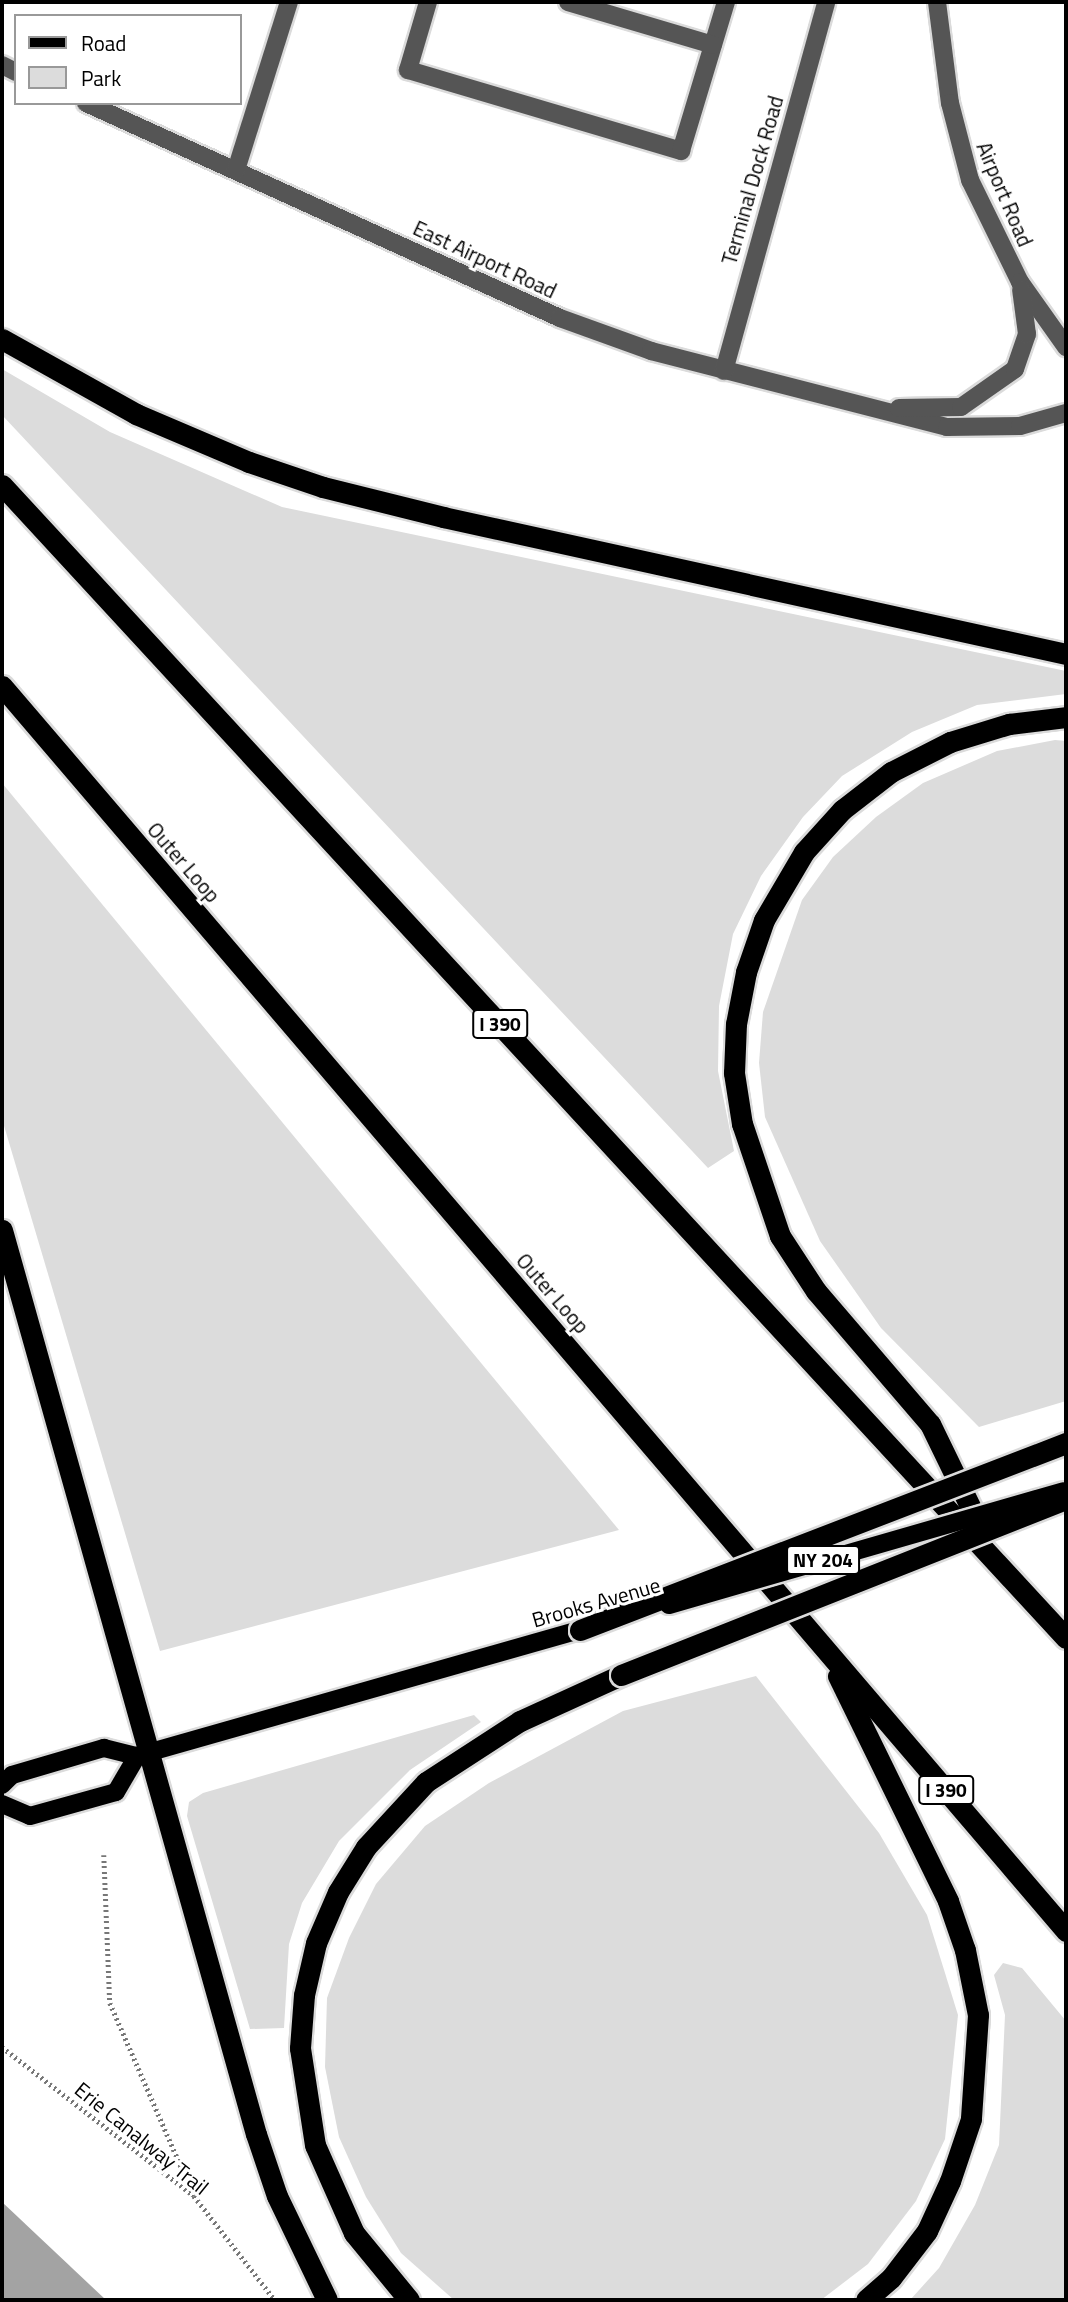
<!DOCTYPE html>
<style>
body{margin:0}
#map{position:relative;width:1068px;height:2302px;overflow:hidden;background:#fff;font-family:"Titillium Web",sans-serif}
div>[style]{position:absolute}
[style*='--x']{left:calc(var(--x)*1px);top:calc(var(--y)*1px);width:calc(var(--w)*1px);rotate:calc(var(--a)*1deg)}
.green>*{inset:0;background:#dcdcdc}
.water>*{inset:0;background:#a3a3a3}
.path>*{height:4.5px;margin-top:-2.25px;transform-origin:0;background:repeating-linear-gradient(90deg,#777 0 2px,transparent 0 5.5px)}
.roads{filter:drop-shadow(2px 0 #dbdbdb) drop-shadow(-2px 0 #dbdbdb) drop-shadow(0 2px #dbdbdb) drop-shadow(0 -2px #dbdbdb)}
.minor>*{height:18px;margin:-9px;padding:0 9px;transform-origin:9px;border-radius:9px;background:#555}
.major>*{height:18px;margin:-9px;padding:0 9px;transform-origin:9px;border-radius:9px;background:#000}
.highway>*{height:21px;margin:-10.5px;padding:0 10.5px;transform-origin:10.5px;border-radius:10.5px;background:#000}
.bridges{filter:drop-shadow(2px 0 #dbdbdb) drop-shadow(-2px 0 #dbdbdb) drop-shadow(0 2px #dbdbdb) drop-shadow(0 -2px #dbdbdb)}
.major-bridge>*{height:18px;margin:-9px;padding:0 9px;transform-origin:9px;border-radius:9px;background:#000}
.highway-bridge>*{height:21px;margin:-10.5px;padding:0 10.5px;transform-origin:10.5px;border-radius:10.5px;background:#000}
span{translate:-50% -50%;white-space:nowrap;text-align:center;line-height:1.15;-webkit-text-stroke:6px #fff;paint-order:stroke}
.shield-label span{padding:2px 5px;background:#fff;border:2px solid;border-radius:5px;-webkit-text-stroke-width:0}
.shield-label{font-size:19px;color:#000;font-weight:700}
.street-label{font-size:21px;color:#000}
.frame{position:absolute;inset:0;border:4px solid #000;pointer-events:none}
.legend{position:absolute;left:14px;top:14px;width:228px;height:91px;box-sizing:border-box;background:#fff;border:2px solid #999;margin:0;padding:9px 12px;list-style:none;font-size:21px;color:#000}
.legend li{display:flex;align-items:center;gap:14px;height:35px}
.legend b{width:35px;border:2px solid #999}
</style>
<div id="map">
<div class="green">
<i style="clip-path:polygon(2px 369px,110px 432px,282px 507px,1066px 671px,1066px 694px,977px 705px,912px 732px,842px 776px,803px 817px,761px 876px,733px 934px,719px 1006px,718px 1071px,734px 1151px,708px 1168px,2px 415px)"></i>
<i style="clip-path:polygon(1055px 740px,1066px 741px,1066px 1401px,979px 1427px,881px 1328px,820px 1241px,765px 1117px,759px 1063px,763px 1012px,802px 900px,833px 857px,876px 817px,923px 783px,997px 751px)"></i>
<i style="clip-path:polygon(2px 783px,619px 1530px,160px 1651px,2px 1119px)"></i>
<i style="clip-path:polygon(756px 1676px,879px 1833px,927px 1915px,958px 2015px,945px 2139px,916px 2201px,868px 2264px,821px 2300px,454px 2300px,401px 2253px,366px 2197px,339px 2137px,325px 2067px,327px 1998px,349px 1938px,376px 1884px,425px 1826px,489px 1783px,623px 1711px)"></i>
<i style="clip-path:polygon(474px 1715px,481px 1722px,410px 1770px,339px 1841px,302px 1903px,289px 1944px,284px 2028px,250px 2029px,187px 1816px,189px 1802px,203px 1793px)"></i>
<i style="clip-path:polygon(1003px 1963px,1022px 1968px,1066px 2021px,1066px 2300px,910px 2300px,939px 2268px,975px 2205px,999px 2145px,1005px 2015px,994px 1975px)"></i>
</div>
<div class="water">
<i style="clip-path:polygon(2px 2202px,106px 2300px,2px 2300px)"></i>
</div>
<div class="path">
<i style="--x:104;--y:1855;--w:148;--a:87.7"></i>
<i style="--x:110;--y:2003;--w:210;--a:66.5"></i>
<i style="--x:2;--y:2047;--w:243;--a:37.8"></i>
<i style="--x:194;--y:2196;--w:132;--a:52.1"></i>
</div>
<div class="roads">
<div class="minor">
<i style="--x:428;--y:2;--w:71;--a:106.4"></i>
<i style="--x:408;--y:70;--w:285;--a:16.5"></i>
<i style="--x:681;--y:151;--w:156;--a:-73.2"></i>
<i style="--x:568;--y:2;--w:151;--a:16.5"></i>
<i style="--x:937;--y:2;--w:102;--a:82.7"></i>
<i style="--x:950;--y:103;--w:80;--a:75.4"></i>
<i style="--x:970;--y:180;--w:114;--a:63.9"></i>
<i style="--x:1020;--y:282;--w:80;--a:54.7"></i>
<i style="--x:2;--y:65;--w:16;--a:27"></i>
<i style="--x:86;--y:103;--w:520;--a:24.4"></i>
<i style="--x:560;--y:318;--w:97;--a:19.9"></i>
<i style="--x:651;--y:351;--w:306;--a:14.4"></i>
<i style="--x:947;--y:427;--w:73;--a:-0.8"></i>
<i style="--x:1020;--y:426;--w:48;--a:-15.8"></i>
<i style="--x:236;--y:170;--w:176;--a:-72.5"></i>
<i style="--x:724;--y:371;--w:383;--a:-74.5"></i>
<i style="--x:899;--y:408;--w:62;--a:-0.9"></i>
<i style="--x:961;--y:407;--w:66;--a:-35.1"></i>
<i style="--x:1015;--y:369;--w:37;--a:-71"></i>
<i style="--x:1027;--y:334;--w:45;--a:-97.6"></i>
</div>
<div class="major">
<i style="--x:2;--y:1785;--w:14;--a:-45"></i>
<i style="--x:12;--y:1775;--w:96;--a:-16.4"></i>
<i style="--x:104;--y:1748;--w:34;--a:14"></i>
<i style="--x:137;--y:1756;--w:461;--a:-15.9"></i>
<i style="--x:2;--y:1804;--w:30;--a:23"></i>
<i style="--x:30;--y:1816;--w:89;--a:-15.6"></i>
<i style="--x:116;--y:1792;--w:42;--a:-59.7"></i>
</div>
<div class="highway">
<i style="--x:2;--y:339;--w:154;--a:29.2"></i>
<i style="--x:136;--y:414;--w:123;--a:23"></i>
<i style="--x:249;--y:462;--w:78;--a:18.7"></i>
<i style="--x:323;--y:487;--w:124;--a:14"></i>
<i style="--x:443;--y:517;--w:638;--a:12.4"></i>
<i style="--x:2;--y:485;--w:1569;--a:47.3"></i>
<i style="--x:2;--y:686;--w:1638;--a:49.48"></i>
<i style="--x:2;--y:1230;--w:939;--a:74.31"></i>
<i style="--x:256;--y:2134;--w:65;--a:71.3"></i>
<i style="--x:277;--y:2196;--w:115;--a:64.3"></i>
<i style="--x:983;--y:1533;--w:121;--a:-115.9"></i>
<i style="--x:930;--y:1424;--w:175;--a:-130.6"></i>
<i style="--x:816;--y:1291;--w:66;--a:-123.2"></i>
<i style="--x:780;--y:1236;--w:118;--a:-108.7"></i>
<i style="--x:742;--y:1124;--w:52;--a:-98.9"></i>
<i style="--x:734;--y:1073;--w:49;--a:-87.7"></i>
<i style="--x:736;--y:1024;--w:53;--a:-79.1"></i>
<i style="--x:746;--y:972;--w:55;--a:-70.9"></i>
<i style="--x:764;--y:920;--w:79;--a:-59.5"></i>
<i style="--x:804;--y:852;--w:57;--a:-47.9"></i>
<i style="--x:842;--y:810;--w:62;--a:-37.8"></i>
<i style="--x:891;--y:772;--w:66;--a:-27"></i>
<i style="--x:950;--y:742;--w:62;--a:-17"></i>
<i style="--x:1009;--y:724;--w:57;--a:-7"></i>
<i style="--x:838;--y:1676;--w:250;--a:63.9"></i>
<i style="--x:948;--y:1901;--w:52;--a:70.9"></i>
<i style="--x:965;--y:1950;--w:66;--a:78.7"></i>
<i style="--x:978;--y:2015;--w:104;--a:93.9"></i>
<i style="--x:971;--y:2119;--w:65;--a:108.7"></i>
<i style="--x:950;--y:2181;--w:55;--a:114.7"></i>
<i style="--x:927;--y:2231;--w:59;--a:127.5"></i>
<i style="--x:891;--y:2278;--w:33;--a:139"></i>
<i style="--x:409;--y:2300;--w:87;--a:-129.4"></i>
<i style="--x:354;--y:2233;--w:96;--a:-113.9"></i>
<i style="--x:315;--y:2145;--w:98;--a:-98.8"></i>
<i style="--x:300;--y:2048;--w:53;--a:-85.7"></i>
<i style="--x:304;--y:1995;--w:53;--a:-77"></i>
<i style="--x:316;--y:1943;--w:56;--a:-66.7"></i>
<i style="--x:338;--y:1892;--w:53;--a:-58.1"></i>
<i style="--x:366;--y:1847;--w:88;--a:-47.3"></i>
<i style="--x:426;--y:1782;--w:112;--a:-33"></i>
<i style="--x:520;--y:1721;--w:111;--a:-24.5"></i>
</div>
</div>
<div class="bridges">
<div class="major-bridge">
<i style="--x:669;--y:1605;--w:410;--a:-16.1"></i>
</div>
<div class="highway-bridge">
<i style="--x:580;--y:1630;--w:521;--a:-21.05"></i>
<i style="--x:621;--y:1675;--w:479;--a:-21.6"></i>
</div>
</div>
<div class="shield-label">
<span style="left:500px;top:1024px">I 390</span>
<span style="left:823px;top:1560px">NY 204</span>
<span style="left:946px;top:1790px">I 390</span>
</div>
<div class="street-label">
<span style="left:752px;top:180px;rotate:-74deg">Terminal Dock Road</span>
<span style="left:1005px;top:194px;rotate:67deg">Airport Road</span>
<span style="left:485px;top:259px;rotate:25deg">East Airport Road</span>
<span style="left:184px;top:862px;rotate:49deg">Outer Loop</span>
<span style="left:553px;top:1293px;rotate:49deg">Outer Loop</span>
<span style="left:596px;top:1602px;rotate:-16deg">Brooks Avenue</span>
<span style="left:142px;top:2138px;rotate:39deg">Erie Canalway Trail</span>
</div>
<div class="frame"></div>
<ul class="legend">
<li><b style="height:9px;background:#000"></b>Road</li>
<li><b style="height:19px;background:#dcdcdc"></b>Park</li>
</ul>
</div>
